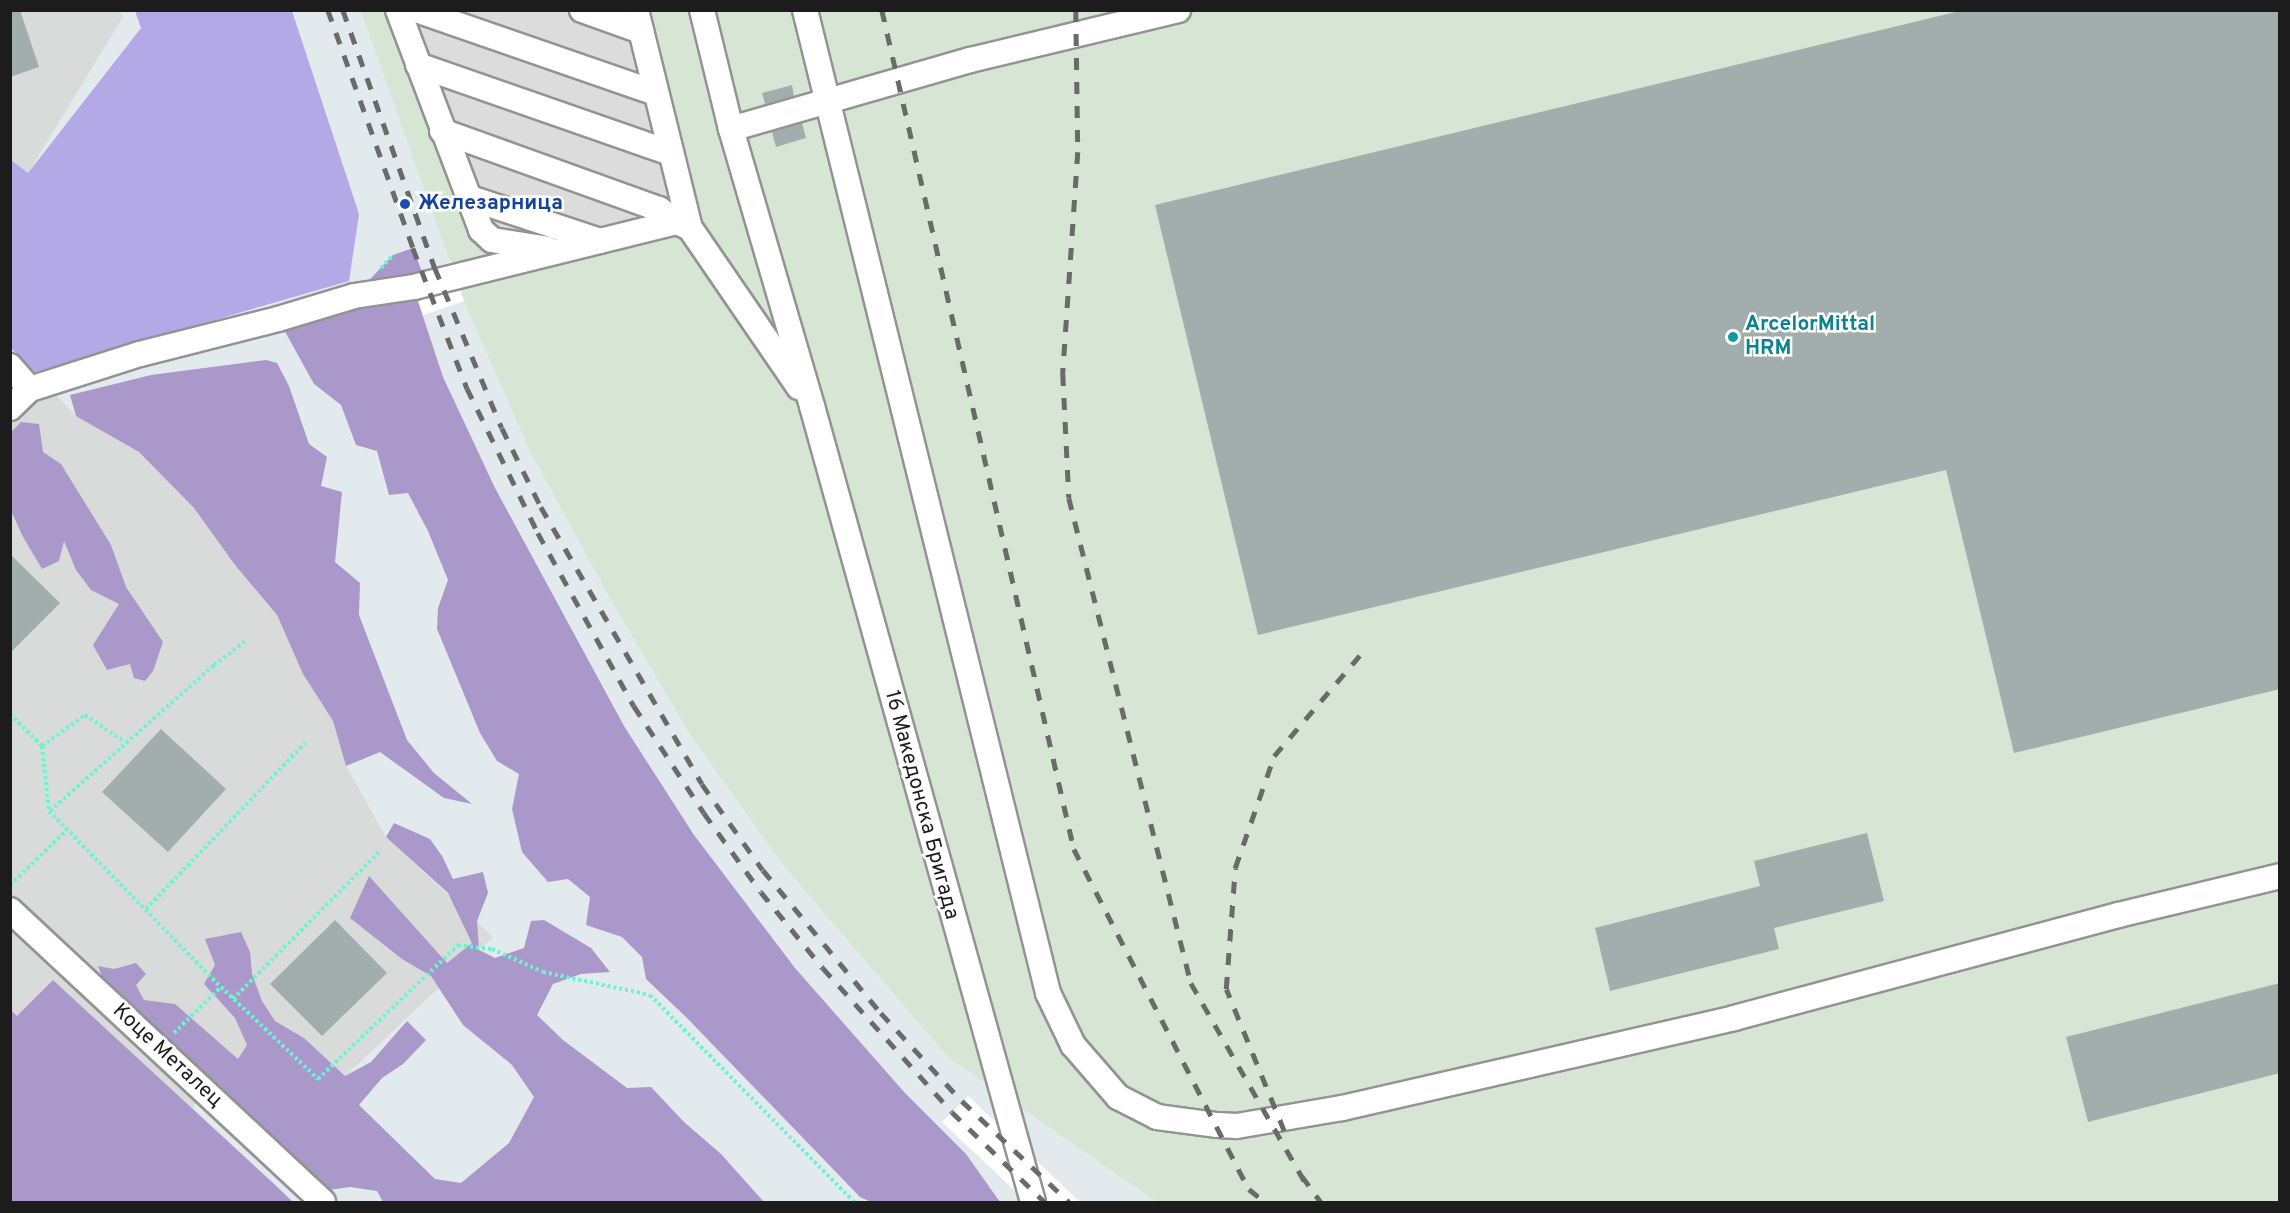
<!DOCTYPE html>
<meta charset="utf-8">
<style>
body{margin:0}
#map{position:relative;width:2290px;height:1213px;overflow:hidden;background:#e2eaed;font-family:Overpass,sans-serif}
div>[style]{position:absolute}
[style*='--x']{left:calc(var(--x)*1px);top:calc(var(--y)*1px);width:calc(var(--w)*1px);rotate:calc(var(--a)*1deg)}
.residential>*{inset:0;background:#d9dada}
.industrial>*{inset:0;background:#d7e6d4}
.grass>*{inset:0;background:#b2a9e6}
.forest>*{inset:0;background:#aa98cb}
.parking>*{inset:0;background:#dcdcdc}
.pier>*{inset:0;background:#fff}
.building>*{inset:0;background:#a2aeae}
.path>*{height:4px;margin-top:-2px;transform-origin:0;background:repeating-linear-gradient(90deg,#6cf4d1 0 3px,transparent 0 6px)}
.roads{filter:drop-shadow(2px 0 #939393) drop-shadow(-2px 0 #939393) drop-shadow(0 2px #939393) drop-shadow(0 -2px #939393)}
.minor>*{height:24px;margin:-12px;padding:0 12px;transform-origin:12px;border-radius:12px;background:#fff}
.rail>*{height:4.5px;margin-top:-2.25px;transform-origin:0;background:repeating-linear-gradient(90deg,#6a6a6a 0 12px,transparent 0 24px)}
.dots>*{width:16px;height:16px;translate:-50% -50%;box-sizing:border-box;border:3px solid #fff;border-radius:50%}
span{translate:-50% -50%;white-space:nowrap;text-align:center;line-height:1.15;-webkit-text-stroke:5px #fff;paint-order:stroke}
.transit-label{font-size:21px;color:#164399;font-weight:700}
.left{translate:0 -50%;text-align:left}
.culture-label{font-size:21px;color:#0d838f;font-weight:700}
.street-label{font-size:21px;color:#1c1c1c}
.frame{position:absolute;inset:0;border:12px solid #1c1c1c;pointer-events:none}
</style>
<div id="map">
<div class="residential">
<i style="clip-path:polygon(11px 11px,120px 11px,123px 17px,28px 173px,11px 159px)"></i>
<i style="clip-path:polygon(11px 348px,76px 416px,139px 452px,194px 508px,235px 565px,277px 615px,303px 674px,333px 721px,346px 766px,386px 837px,493px 937px,345px 1076px,304px 1038px,275px 1021px,192px 1108px,53px 980px,17px 1017px,11px 1010px)"></i>
</div>
<div class="industrial">
<i style="clip-path:polygon(361px 11px,2279px 11px,2279px 1202px,1157px 1202px,948px 1057px,783px 865px,692px 737px,612px 602px,530px 451px,464px 301px)"></i>
</div>
<div class="grass">
<i style="clip-path:polygon(135px 11px,292px 11px,359px 214px,349px 281px,35px 372px,11px 348px,10px 159px,28px 173px,141px 28px)"></i>
</div>
<div class="forest">
<i style="clip-path:polygon(413px 248px,422px 272px,410px 277px,443px 377px,495px 488px,624px 726px,694px 835px,795px 968px,905px 1093px,966px 1154px,1000px 1202px,871px 1202px,860px 1197px,687px 1018px,646px 979px,642px 957px,622px 937px,586px 925px,590px 897px,568px 879px,548px 882px,522px 852px,512px 809px,519px 774px,497px 761px,480px 733px,437px 629px,438px 608px,448px 580px,428px 531px,408px 493px,389px 495px,377px 451px,356px 445px,341px 405px,314px 384px,278px 319px,354px 296px,393px 255px)"></i>
<i style="clip-path:polygon(266px 360px,277px 363px,289px 386px,309px 444px,327px 457px,321px 486px,342px 492px,335px 562px,360px 583px,359px 615px,407px 740px,434px 773px,472px 804px,444px 798px,380px 752px,346px 766px,333px 721px,303px 674px,277px 615px,235px 565px,194px 508px,139px 452px,76px 416px,70px 395px,151px 375px)"></i>
<i style="clip-path:polygon(21px 422px,39px 424px,43px 452px,61px 464px,111px 545px,126px 587px,163px 642px,153px 671px,145px 681px,134px 678px,130px 664px,107px 670px,93px 645px,119px 604px,91px 590px,76px 570px,64px 541px,59px 561px,42px 569px,22px 535px,10px 508px,11px 432px)"></i>
<i style="clip-path:polygon(394px 823px,430px 839px,442px 856px,453px 879px,483px 872px,488px 893px,477px 921px,479px 950px,495px 958px,524px 948px,531px 921px,544px 920px,591px 948px,610px 972px,581px 974px,553px 984px,537px 1015px,563px 1040px,627px 1088px,651px 1087px,684px 1122px,721px 1154px,764px 1202px,383px 1202px,377px 1191px,350px 1187px,329px 1190px,298px 1159px,242px 1115px,193px 1064px,139px 1022px,106px 987px,98px 966px,114px 969px,136px 963px,146px 974px,136px 985px,144px 1000px,175px 1004px,238px 1059px,247px 1045px,235px 1018px,204px 984px,215px 965px,205px 939px,241px 932px,250px 952px,252px 974px,262px 1001px,275px 1021px,304px 1038px,345px 1076px,371px 1062px,407px 1021px,426px 1040px,403px 1064px,382px 1078px,359px 1105px,435px 1179px,461px 1183px,509px 1143px,534px 1097px,512px 1065px,463px 1025px,431px 976px,402px 959px,350px 918px,369px 876px,447px 963px,472px 943px,448px 893px,386px 837px)"></i>
<i style="clip-path:polygon(53px 980px,272px 1182px,293px 1202px,11px 1202px,11px 1010px,17px 1016px)"></i>
</div>
<div class="parking">
<i style="clip-path:polygon(387px 11px,648px 11px,698px 216px,523px 260px,476px 248px)"></i>
</div>
<div class="pier">
<i style="clip-path:polygon(451px 262px,464px 301px,423px 315px,410px 276px)"></i>
<i style="clip-path:polygon(968px 1096px,1080px 1202px,1027px 1202px,942px 1122px)"></i>
</div>
<div class="building">
<i style="clip-path:polygon(10px 10px,20px 10px,39px 67px,10px 77px)"></i>
<i style="clip-path:polygon(1964px 10px,2280px 10px,2280px 689px,2014px 753px,1946px 470px,1258px 635px,1155px 205px)"></i>
<i style="clip-path:polygon(792px 85px,794px 96px,765px 104px,762px 93px)"></i>
<i style="clip-path:polygon(802px 123px,806px 138px,776px 147px,772px 132px)"></i>
<i style="clip-path:polygon(10px 554px,60px 603px,10px 653px)"></i>
<i style="clip-path:polygon(161px 729px,226px 789px,168px 852px,102px 792px)"></i>
<i style="clip-path:polygon(1867px 833px,1884px 901px,1774px 928px,1779px 949px,1610px 991px,1595px 928px,1760px 886px,1754px 861px)"></i>
<i style="clip-path:polygon(335px 920px,387px 973px,322px 1036px,270px 984px)"></i>
<i style="clip-path:polygon(2280px 983px,2280px 1073px,2088px 1122px,2066px 1037px)"></i>
</div>
<div class="path">
<i style="--x:381;--y:268;--w:18;--a:-47"></i>
<i style="--x:10;--y:714;--w:45;--a:45"></i>
<i style="--x:42;--y:746;--w:65;--a:83.9"></i>
<i style="--x:49;--y:811;--w:246;--a:45.7"></i>
<i style="--x:221;--y:987;--w:134;--a:43.5"></i>
<i style="--x:318;--y:1079;--w:194;--a:-43.7"></i>
<i style="--x:458;--y:945;--w:34;--a:7"></i>
<i style="--x:492;--y:949;--w:56;--a:24.3"></i>
<i style="--x:543;--y:972;--w:109;--a:12.1"></i>
<i style="--x:650;--y:995;--w:291;--a:45.4"></i>
<i style="--x:42;--y:746;--w:53;--a:-35.8"></i>
<i style="--x:85;--y:715;--w:48;--a:34"></i>
<i style="--x:50;--y:811;--w:220;--a:-41.7"></i>
<i style="--x:214;--y:665;--w:41;--a:-37.1"></i>
<i style="--x:10;--y:885;--w:78;--a:-44"></i>
<i style="--x:146;--y:909;--w:230;--a:-46.2"></i>
<i style="--x:233;--y:999;--w:210;--a:-45.2"></i>
<i style="--x:174;--y:1033;--w:66;--a:-44.4"></i>
</div>
<div class="roads">
<div class="minor">
<i style="--x:398;--y:10;--w:235;--a:69.3"></i>
<i style="--x:481;--y:230;--w:15;--a:42"></i>
<i style="--x:492;--y:240;--w:57;--a:9.1"></i>
<i style="--x:416;--y:10;--w:254;--a:19.1"></i>
<i style="--x:582;--y:10;--w:63;--a:19.6"></i>
<i style="--x:636;--y:10;--w:225;--a:76.1"></i>
<i style="--x:702;--y:10;--w:122;--a:76.3"></i>
<i style="--x:731;--y:129;--w:289;--a:73.7"></i>
<i style="--x:812;--y:406;--w:826;--a:74.48"></i>
<i style="--x:805;--y:10;--w:1013;--a:76.11"></i>
<i style="--x:1048;--y:993;--w:58;--a:64.3"></i>
<i style="--x:1073;--y:1045;--w:69;--a:49.1"></i>
<i style="--x:1118;--y:1097;--w:44;--a:27.1"></i>
<i style="--x:1157;--y:1117;--w:61;--a:7.6"></i>
<i style="--x:1217;--y:1125;--w:20;--a:3"></i>
<i style="--x:1237;--y:1126;--w:107;--a:-9.7"></i>
<i style="--x:1342;--y:1108;--w:402;--a:-12.9"></i>
<i style="--x:1734;--y:1018;--w:398;--a:-15"></i>
<i style="--x:2118;--y:915;--w:167;--a:-13.5"></i>
<i style="--x:418;--y:65;--w:267;--a:19.2"></i>
<i style="--x:731;--y:129;--w:249;--a:-16.1"></i>
<i style="--x:970;--y:60;--w:214;--a:-13.5"></i>
<i style="--x:442;--y:131;--w:231;--a:19.8"></i>
<i style="--x:659;--y:209;--w:22;--a:36"></i>
<i style="--x:467;--y:197;--w:140;--a:18.3"></i>
<i style="--x:10;--y:366;--w:30;--a:49"></i>
<i style="--x:10;--y:408;--w:28;--a:-44"></i>
<i style="--x:30;--y:389;--w:115;--a:-17.7"></i>
<i style="--x:140;--y:354;--w:142;--a:-14.2"></i>
<i style="--x:278;--y:319;--w:79;--a:-16.8"></i>
<i style="--x:354;--y:296;--w:61;--a:-8.5"></i>
<i style="--x:414;--y:287;--w:271;--a:-13.9"></i>
<i style="--x:677;--y:222;--w:14;--a:25"></i>
<i style="--x:690;--y:228;--w:193;--a:55.6"></i>
<i style="--x:10;--y:910;--w:428;--a:43"></i>
</div>
</div>
<div class="rail">
<i style="--x:328;--y:10;--w:253;--a:70.3"></i>
<i style="--x:413;--y:248;--w:150;--a:68.9"></i>
<i style="--x:467;--y:388;--w:161;--a:63.9"></i>
<i style="--x:538;--y:533;--w:198;--a:61"></i>
<i style="--x:634;--y:706;--w:128;--a:56.8"></i>
<i style="--x:704;--y:813;--w:97;--a:54.2"></i>
<i style="--x:761;--y:892;--w:98;--a:50.8"></i>
<i style="--x:823;--y:968;--w:193;--a:48.1"></i>
<i style="--x:952;--y:1112;--w:129;--a:44.1"></i>
<i style="--x:343;--y:10;--w:274;--a:70.4"></i>
<i style="--x:435;--y:268;--w:173;--a:67.3"></i>
<i style="--x:502;--y:428;--w:88;--a:63.7"></i>
<i style="--x:541;--y:507;--w:320;--a:59.8"></i>
<i style="--x:702;--y:784;--w:105;--a:54.7"></i>
<i style="--x:763;--y:870;--w:185;--a:50.5"></i>
<i style="--x:881;--y:1013;--w:120;--a:47.4"></i>
<i style="--x:962;--y:1101;--w:147;--a:43.3"></i>
<i style="--x:882;--y:10;--w:861;--a:77.11"></i>
<i style="--x:1074;--y:849;--w:382;--a:62.8"></i>
<i style="--x:1249;--y:1189;--w:21;--a:39"></i>
<i style="--x:1076;--y:10;--w:142;--a:89.2"></i>
<i style="--x:1078;--y:152;--w:223;--a:93.9"></i>
<i style="--x:1063;--y:374;--w:124;--a:87.2"></i>
<i style="--x:1069;--y:498;--w:500;--a:75.88"></i>
<i style="--x:1191;--y:983;--w:229;--a:60.2"></i>
<i style="--x:1284;--y:1131;--w:153;--a:-112.2"></i>
<i style="--x:1226;--y:989;--w:121;--a:-85.7"></i>
<i style="--x:1235;--y:868;--w:119;--a:-70.8"></i>
<i style="--x:1274;--y:756;--w:140;--a:-49.6"></i>
<i style="--x:1302;--y:1176;--w:32;--a:54"></i>
</div>
<div class="dots">
<i style="left:405px;top:204px;background:#1a4fb4"></i>
<i style="left:1733px;top:337px;background:#0f9aa8"></i>
</div>
<div class="transit-label">
<span class="left" style="left:418px;top:204px">Железарница</span>
</div>
<div class="culture-label">
<span class="left" style="left:1745px;top:337px">ArcelorMittal<br>HRM</span>
</div>
<div class="street-label">
<span style="left:921px;top:805px;rotate:75deg">16 Македонска Бригада</span>
<span style="left:167px;top:1056px;rotate:43deg">Коце Металец</span>
</div>
<div class="frame"></div>
</div>
